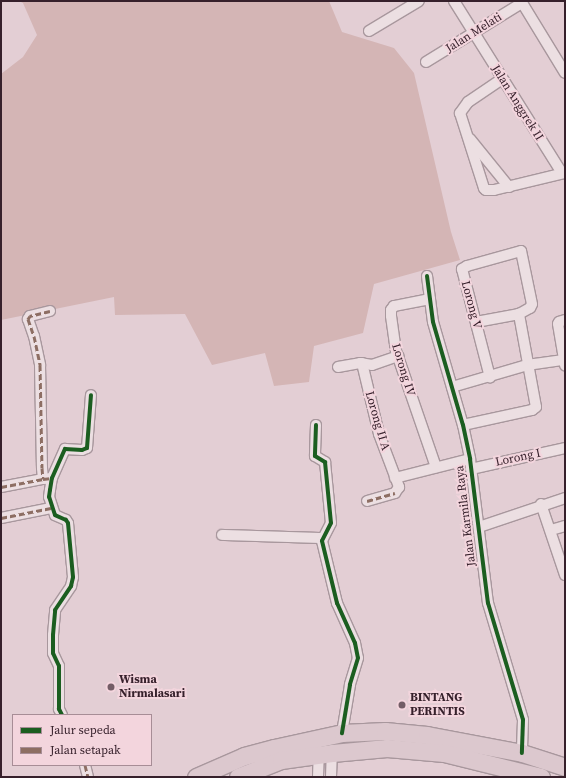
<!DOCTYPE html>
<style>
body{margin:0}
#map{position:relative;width:566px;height:778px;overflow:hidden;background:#e3ced4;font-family:"Source Serif 4",serif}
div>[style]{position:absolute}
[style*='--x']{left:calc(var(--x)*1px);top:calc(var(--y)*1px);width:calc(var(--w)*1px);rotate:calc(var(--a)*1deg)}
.green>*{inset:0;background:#d4b5b5}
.roads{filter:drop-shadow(1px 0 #a8979d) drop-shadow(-1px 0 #a8979d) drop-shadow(0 1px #a8979d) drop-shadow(0 -1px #a8979d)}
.minor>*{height:10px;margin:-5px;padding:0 5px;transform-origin:5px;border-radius:5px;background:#ecdfe2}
.trunk>*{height:17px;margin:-8.5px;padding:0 8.5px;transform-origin:8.5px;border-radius:8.5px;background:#dcc8ce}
.quiet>*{height:3px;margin-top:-1.5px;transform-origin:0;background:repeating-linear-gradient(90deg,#8d6e63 0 6px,transparent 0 9px)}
.cycleway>*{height:4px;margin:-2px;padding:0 2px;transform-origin:2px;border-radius:2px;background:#1b5e20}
.dots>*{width:11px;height:11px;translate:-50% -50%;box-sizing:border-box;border:2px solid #f3d5dd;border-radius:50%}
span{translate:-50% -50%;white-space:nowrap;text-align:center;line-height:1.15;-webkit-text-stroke:4px #f3d5dd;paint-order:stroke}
.street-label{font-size:12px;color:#36202b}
.poi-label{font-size:12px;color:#36202b;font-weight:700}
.left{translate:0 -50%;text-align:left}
.frame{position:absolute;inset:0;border:2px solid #36202b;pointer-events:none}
.legend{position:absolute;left:12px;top:714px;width:140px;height:52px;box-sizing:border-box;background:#f3d5dd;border:1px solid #a78d96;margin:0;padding:5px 7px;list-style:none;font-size:12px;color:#36202b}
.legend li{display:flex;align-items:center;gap:8px;height:20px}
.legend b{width:20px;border:1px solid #a78d96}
</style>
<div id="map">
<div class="green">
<i style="clip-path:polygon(19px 1px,329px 1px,342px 32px,394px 48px,414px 73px,451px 232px,460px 260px,374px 284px,363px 333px,314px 346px,309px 382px,274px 386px,265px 353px,212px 365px,185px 314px,115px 315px,114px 297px,1px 320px,1px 74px,23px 57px,37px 35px,23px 3px)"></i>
</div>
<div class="roads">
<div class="minor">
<i style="--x:454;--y:1;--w:203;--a:57.9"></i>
<i style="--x:521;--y:1;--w:84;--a:58.6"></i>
<i style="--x:369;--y:31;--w:58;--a:-31"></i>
<i style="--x:426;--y:62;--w:113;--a:-31.6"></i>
<i style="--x:502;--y:79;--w:41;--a:145.9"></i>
<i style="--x:468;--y:102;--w:14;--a:126"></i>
<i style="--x:460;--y:113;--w:79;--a:72.3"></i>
<i style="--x:484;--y:188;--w:3;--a:45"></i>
<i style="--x:486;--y:190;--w:8;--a:0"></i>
<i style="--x:494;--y:190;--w:73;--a:-13.5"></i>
<i style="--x:470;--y:139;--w:62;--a:50.9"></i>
<i style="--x:427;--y:276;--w:46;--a:82.6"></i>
<i style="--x:433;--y:322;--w:107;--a:73.8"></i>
<i style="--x:463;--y:425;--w:35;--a:78"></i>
<i style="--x:470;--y:459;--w:145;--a:82.9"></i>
<i style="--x:488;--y:603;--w:122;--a:73.3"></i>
<i style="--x:523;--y:720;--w:33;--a:92"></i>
<i style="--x:430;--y:299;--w:37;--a:169"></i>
<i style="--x:394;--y:306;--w:5;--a:127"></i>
<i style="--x:391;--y:310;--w:6;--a:90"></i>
<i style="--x:391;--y:316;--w:35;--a:82"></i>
<i style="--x:396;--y:351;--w:123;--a:71"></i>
<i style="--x:50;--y:311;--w:21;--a:166"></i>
<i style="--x:30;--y:316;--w:4;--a:124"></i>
<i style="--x:28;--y:319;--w:18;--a:71"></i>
<i style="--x:34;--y:336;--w:30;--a:78"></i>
<i style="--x:40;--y:365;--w:103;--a:88.9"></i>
<i style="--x:42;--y:468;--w:11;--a:85"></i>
<i style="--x:43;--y:479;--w:9;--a:-6"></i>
<i style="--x:565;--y:320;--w:6;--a:162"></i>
<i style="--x:559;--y:322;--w:2;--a:117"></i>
<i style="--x:558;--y:324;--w:42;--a:80.3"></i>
<i style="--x:476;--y:322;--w:44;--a:-10.5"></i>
<i style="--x:519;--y:314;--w:13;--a:-29"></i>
<i style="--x:530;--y:308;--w:4;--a:-63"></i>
<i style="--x:532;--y:304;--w:54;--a:-101.7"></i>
<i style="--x:521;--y:251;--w:56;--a:164.5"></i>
<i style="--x:467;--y:266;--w:6;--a:149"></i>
<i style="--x:462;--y:269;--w:112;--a:75.5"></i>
<i style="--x:362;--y:363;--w:73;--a:76.5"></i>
<i style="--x:379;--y:434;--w:57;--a:69.3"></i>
<i style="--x:399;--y:487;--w:7;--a:124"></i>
<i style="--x:395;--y:493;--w:29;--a:164"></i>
<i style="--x:338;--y:367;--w:22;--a:-10"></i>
<i style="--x:360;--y:363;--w:12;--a:9"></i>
<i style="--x:372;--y:365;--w:28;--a:-19"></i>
<i style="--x:452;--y:387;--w:78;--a:-16.3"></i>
<i style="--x:527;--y:365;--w:37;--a:-8"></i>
<i style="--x:316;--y:425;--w:31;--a:92"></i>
<i style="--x:315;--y:456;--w:12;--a:31"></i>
<i style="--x:325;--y:462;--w:61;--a:84.4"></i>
<i style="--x:331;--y:523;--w:20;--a:117"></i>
<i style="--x:322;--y:541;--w:64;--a:76.4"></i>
<i style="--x:337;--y:603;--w:44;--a:65.8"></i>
<i style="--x:355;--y:643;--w:15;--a:79"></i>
<i style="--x:358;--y:658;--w:28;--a:107"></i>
<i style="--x:350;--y:685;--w:49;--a:99.5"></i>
<i style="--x:463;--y:425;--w:71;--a:-12.3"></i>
<i style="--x:532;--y:410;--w:5;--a:-37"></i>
<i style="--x:536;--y:407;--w:95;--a:-100.4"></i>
<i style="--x:471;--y:469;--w:96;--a:-12.6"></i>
<i style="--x:395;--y:478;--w:77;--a:-14.2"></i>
<i style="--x:1;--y:487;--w:43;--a:-10.8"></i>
<i style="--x:541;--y:504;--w:75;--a:71.3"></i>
<i style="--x:1;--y:518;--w:51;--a:-11.3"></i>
<i style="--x:479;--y:527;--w:91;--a:-18.6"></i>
<i style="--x:551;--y:530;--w:15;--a:-16"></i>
<i style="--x:222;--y:535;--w:101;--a:1.7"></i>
<i style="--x:62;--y:715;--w:7;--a:-117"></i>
<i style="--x:59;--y:709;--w:43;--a:-90"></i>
<i style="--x:59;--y:666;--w:14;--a:-115"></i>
<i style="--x:53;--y:653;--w:18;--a:-90"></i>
<i style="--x:53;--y:635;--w:25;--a:-85"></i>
<i style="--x:55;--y:610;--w:29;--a:-56"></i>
<i style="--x:71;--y:586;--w:9;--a:-77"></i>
<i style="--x:73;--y:577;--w:54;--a:-95.3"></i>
<i style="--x:68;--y:523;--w:4;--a:-124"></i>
<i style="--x:66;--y:520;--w:12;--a:-156"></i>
<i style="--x:55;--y:515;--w:19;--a:-108"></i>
<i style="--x:49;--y:497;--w:7;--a:-82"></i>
<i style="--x:50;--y:490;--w:12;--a:-81"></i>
<i style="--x:52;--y:478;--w:32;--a:-66"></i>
<i style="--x:65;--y:449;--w:17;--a:3"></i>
<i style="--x:82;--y:450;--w:5;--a:-22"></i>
<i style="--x:87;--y:448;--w:53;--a:-85.7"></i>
<i style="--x:85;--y:765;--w:12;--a:76"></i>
<i style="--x:318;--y:777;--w:23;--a:-88"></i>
<i style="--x:331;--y:777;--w:24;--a:-88"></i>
</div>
<div class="trunk">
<i style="--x:196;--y:777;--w:52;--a:-23.6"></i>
<i style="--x:244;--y:756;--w:31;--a:-15"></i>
<i style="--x:274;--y:748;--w:70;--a:-12.4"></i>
<i style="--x:342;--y:733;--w:43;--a:-2.7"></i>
<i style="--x:385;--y:731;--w:42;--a:5.4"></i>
<i style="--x:427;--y:735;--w:97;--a:10.7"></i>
<i style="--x:522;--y:753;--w:45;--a:18"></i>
<i style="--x:238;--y:777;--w:46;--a:-21.6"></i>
<i style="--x:281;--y:760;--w:51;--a:-7.8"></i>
<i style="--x:332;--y:753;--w:55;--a:-5.2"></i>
<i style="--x:387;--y:748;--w:57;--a:5"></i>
<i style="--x:444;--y:753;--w:100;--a:13.9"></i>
</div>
</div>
<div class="quiet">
<i style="--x:50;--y:311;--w:21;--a:166"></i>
<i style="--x:30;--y:316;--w:4;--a:124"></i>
<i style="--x:28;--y:319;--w:18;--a:71"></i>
<i style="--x:34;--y:336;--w:30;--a:78"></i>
<i style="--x:40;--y:365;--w:103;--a:88.9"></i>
<i style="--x:42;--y:468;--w:11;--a:85"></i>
<i style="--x:43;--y:479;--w:9;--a:-6"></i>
<i style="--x:1;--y:487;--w:43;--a:-10.8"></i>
<i style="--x:367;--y:501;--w:29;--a:-16"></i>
<i style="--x:1;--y:518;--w:51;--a:-11.3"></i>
<i style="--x:85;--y:765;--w:12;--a:76"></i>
</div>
<div class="cycleway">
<i style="--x:427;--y:276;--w:46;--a:82.6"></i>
<i style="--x:433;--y:322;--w:107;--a:73.8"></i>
<i style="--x:463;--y:425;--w:35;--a:78"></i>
<i style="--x:470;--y:459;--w:145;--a:82.9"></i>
<i style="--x:488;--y:603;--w:122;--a:73.3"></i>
<i style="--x:523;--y:720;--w:33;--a:92"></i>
<i style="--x:316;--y:425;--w:31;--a:92"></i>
<i style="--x:315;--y:456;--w:12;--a:31"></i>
<i style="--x:325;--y:462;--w:61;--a:84.4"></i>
<i style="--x:331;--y:523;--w:20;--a:117"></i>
<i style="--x:322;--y:541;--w:64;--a:76.4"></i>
<i style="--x:337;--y:603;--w:44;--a:65.8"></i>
<i style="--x:355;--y:643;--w:15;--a:79"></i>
<i style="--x:358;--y:658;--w:28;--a:107"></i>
<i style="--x:350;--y:685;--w:49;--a:99.5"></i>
<i style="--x:62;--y:715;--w:7;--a:-117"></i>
<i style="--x:59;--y:709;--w:43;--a:-90"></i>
<i style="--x:59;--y:666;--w:14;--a:-115"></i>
<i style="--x:53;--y:653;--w:18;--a:-90"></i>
<i style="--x:53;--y:635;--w:25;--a:-85"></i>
<i style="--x:55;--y:610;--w:29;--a:-56"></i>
<i style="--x:71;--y:586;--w:9;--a:-77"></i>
<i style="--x:73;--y:577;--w:54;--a:-95.3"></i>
<i style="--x:68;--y:523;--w:4;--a:-124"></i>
<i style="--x:66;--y:520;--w:12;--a:-156"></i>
<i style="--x:55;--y:515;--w:19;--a:-108"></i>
<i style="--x:49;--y:497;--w:7;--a:-82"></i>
<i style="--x:50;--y:490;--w:12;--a:-81"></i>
<i style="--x:52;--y:478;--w:32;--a:-66"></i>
<i style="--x:65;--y:449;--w:17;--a:3"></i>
<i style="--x:82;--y:450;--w:5;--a:-22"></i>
<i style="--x:87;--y:448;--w:53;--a:-85.7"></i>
</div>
<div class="dots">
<i style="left:111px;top:687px;background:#735d66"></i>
<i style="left:402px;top:705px;background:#735d66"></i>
</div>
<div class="street-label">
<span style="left:474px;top:33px;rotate:-32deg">Jalan Melati</span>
<span style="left:517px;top:103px;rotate:58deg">Jalan Anggrek II</span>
<span style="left:471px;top:305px;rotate:75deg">Lorong V</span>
<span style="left:403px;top:370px;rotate:73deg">Lorong IV</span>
<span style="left:377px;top:421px;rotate:74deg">Lorong II A</span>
<span style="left:518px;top:458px;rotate:-12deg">Lorong I</span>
<span style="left:466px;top:516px;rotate:-97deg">Jalan Karmila Raya</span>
</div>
<div class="poi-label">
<span class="left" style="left:119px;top:687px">Wisma<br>Nirmalasari</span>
<span class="left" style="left:410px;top:705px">BINTANG<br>PERINTIS</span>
</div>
<div class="frame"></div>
<ul class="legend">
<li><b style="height:5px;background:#1b5e20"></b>Jalur sepeda</li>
<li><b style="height:5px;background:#8d6e63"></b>Jalan setapak</li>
</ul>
</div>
